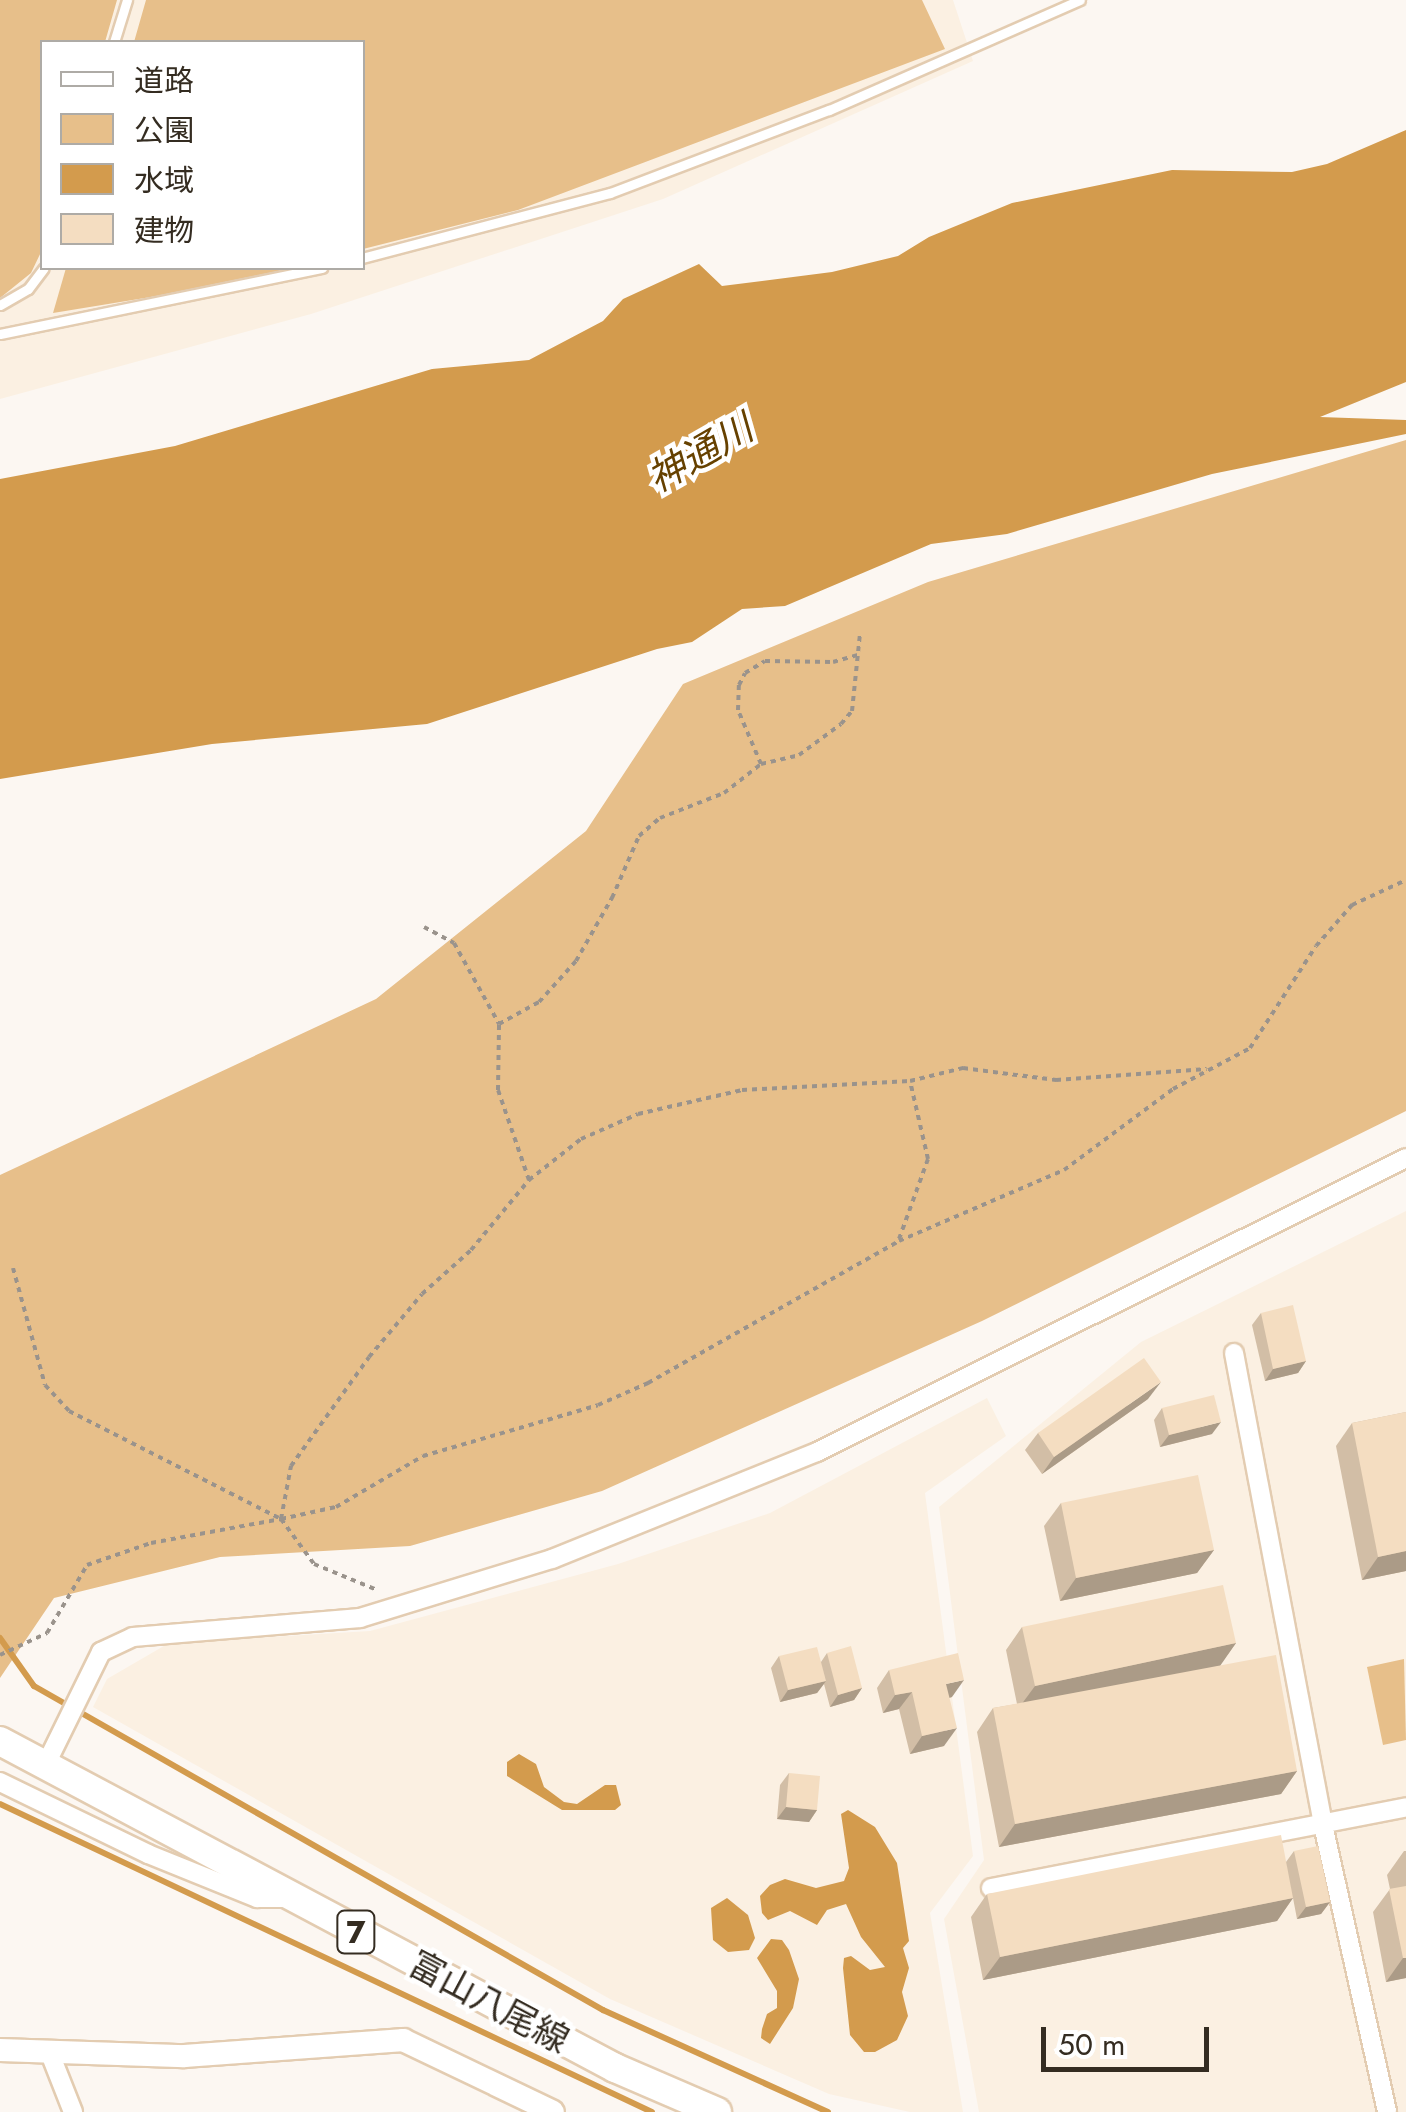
<!DOCTYPE html>
<meta charset="utf-8">
<style>
body{margin:0}
#map{position:relative;width:1406px;height:2112px;overflow:hidden;background:#fcf7f2;font-family:Jost,"Noto Sans JP",sans-serif}
div>[style]{position:absolute}
[style*='--x']{left:calc(var(--x)*1px);top:calc(var(--y)*1px);width:calc(var(--w)*1px);rotate:calc(var(--a)*1deg)}
.built>*{inset:0;background:#fbf0e2}
.green>*{inset:0;background:#e7bf8a}
.water>*{inset:0;background:#d39b4d}
.stream>*{height:6px;margin:-3px;padding:0 3px;transform-origin:3px;border-radius:3px;background:#d39b4d}
.path>*{height:4px;margin-top:-2px;transform-origin:0;background:repeating-linear-gradient(90deg,#9a938c 0 5px,transparent 0 10px)}
.roads{filter:drop-shadow(2px 0 #e3ccb1) drop-shadow(-2px 0 #e3ccb1) drop-shadow(0 2px #e3ccb1) drop-shadow(0 -2px #e3ccb1)}
.service>*{height:9px;margin:-4.5px;padding:0 4.5px;transform-origin:4.5px;border-radius:4.5px;background:#fff}
.minor>*{height:18px;margin:-9px;padding:0 9px;transform-origin:9px;border-radius:9px;background:#fff}
.tertiary>*{height:22px;margin:-11px;padding:0 11px;transform-origin:11px;border-radius:11px;background:#fff}
.primary>*{height:28px;margin:-14px;padding:0 14px;transform-origin:14px;border-radius:14px;background:#fff}
.wall>*{inset:0;background:#d2bea6}
.shaded-wall>*{inset:0;background:#ab9b87}
.building>*{inset:0;background:#f4ddc1}
span{translate:-50% -50%;white-space:nowrap;text-align:center;line-height:1.15;-webkit-text-stroke:9px #fff;paint-order:stroke}
.shield-label span{padding:2px 8px;background:#fff;border:2px solid;border-radius:8px;-webkit-text-stroke-width:0}
.shield-label{font-size:32px;color:#342c21;font-weight:700}
.street-label{font-size:35px;color:#342c21}
.water-label{font-size:38px;color:#664100;font-style:italic}
.legend{position:absolute;left:40px;top:40px;width:325px;height:230px;box-sizing:border-box;background:#fff;border:2px solid #aeaba6;margin:0;padding:12px 18px;list-style:none;font-size:30px;color:#342c21}
.legend li{display:flex;align-items:center;gap:20px;height:50px}
.legend b{width:50px;border:2px solid #aeaba6}
.scale{position:absolute;left:1041px;top:2027px;width:168px;height:45px;box-sizing:border-box;border:5px solid #342c21;border-top:0;padding-left:12px;font-size:30px;line-height:35px;white-space:nowrap;color:#342c21;-webkit-text-stroke:8px #fff;paint-order:stroke}
</style>
<div id="map">
<div class="built">
<i style="clip-path:polygon(evenodd,0 0,953px 0,973px 61px,663px 199px,311px 314px,0 399px,0 0,42px 42px,362px 42px,362px 268px,42px 268px,42px 42px)"></i>
<i style="clip-path:polygon(1406px 1211px,1406px 2112px,979px 2112px,944px 1919px,984px 1860px,939px 1507px,1141px 1342px)"></i>
<i style="clip-path:polygon(987px 1398px,1006px 1436px,925px 1493px,973px 1856px,930px 1913px,963px 2112px,910px 2112px,829px 2094px,610px 1999px,93px 1707px,107px 1679px,169px 1643px,370px 1631px,618px 1564px,770px 1513px)"></i>
</div>
<div class="green">
<i style="clip-path:polygon(0 0,117px 0,105px 42px,42px 42px,42px 250px,31px 273px,0 298px)"></i>
<i style="clip-path:polygon(146px 0,922px 0,945px 49px,518px 210px,363px 249px,362px 42px,134px 42px)"></i>
<i style="clip-path:polygon(66px 268px,291px 268px,212px 287px,53px 313px)"></i>
<i style="clip-path:polygon(1406px 440px,1406px 1111px,982px 1321px,602px 1491px,410px 1546px,220px 1557px,54px 1598px,0 1678px,0 1175px,376px 999px,586px 831px,683px 684px,928px 582px)"></i>
<i style="clip-path:polygon(1404px 1659px,1406px 1740px,1383px 1745px,1367px 1667px)"></i>
</div>
<div class="water">
<i style="clip-path:polygon(1406px 130px,1406px 382px,1320px 417px,1406px 420px,1406px 434px,1212px 474px,1007px 534px,931px 544px,785px 606px,742px 609px,692px 642px,657px 649px,427px 724px,212px 744px,0 779px,0 479px,175px 446px,432px 369px,529px 360px,603px 321px,623px 299px,699px 264px,722px 286px,832px 272px,898px 256px,929px 237px,1012px 203px,1172px 170px,1292px 172px,1327px 164px)"></i>
<i style="clip-path:polygon(519px 1754px,536px 1764px,544px 1787px,564px 1802px,577px 1804px,605px 1785px,616px 1785px,621px 1805px,615px 1810px,562px 1810px,507px 1776px,507px 1762px)"></i>
<i style="clip-path:polygon(848px 1810px,875px 1827px,897px 1863px,909px 1941px,903px 1948px,909px 1968px,902px 1992px,908px 2016px,897px 2040px,875px 2052px,864px 2052px,850px 2035px,843px 1968px,844px 1958px,851px 1956px,870px 1970px,885px 1967px,861px 1937px,846px 1904px,827px 1910px,817px 1925px,790px 1911px,768px 1920px,762px 1913px,760px 1896px,770px 1885px,785px 1879px,816px 1888px,844px 1881px,849px 1868px,841px 1814px)"></i>
<i style="clip-path:polygon(727px 1898px,748px 1915px,755px 1938px,749px 1950px,728px 1952px,713px 1940px,711px 1908px)"></i>
<i style="clip-path:polygon(771px 1939px,782px 1940px,789px 1950px,799px 1979px,793px 2008px,770px 2044px,761px 2038px,762px 2029px,767px 2014px,777px 2008px,777px 1991px,757px 1958px)"></i>
</div>
<div class="stream">
<i style="--x:0;--y:1638;--w:59;--a:54.7"></i>
<i style="--x:34;--y:1686;--w:655;--a:29.66"></i>
<i style="--x:603;--y:2010;--w:247;--a:24.4"></i>
<i style="--x:0;--y:1804;--w:721;--a:25.29"></i>
</div>
<div class="path">
<i style="--x:761;--y:764;--w:59;--a:-113.1"></i>
<i style="--x:738;--y:710;--w:25;--a:-88"></i>
<i style="--x:739;--y:685;--w:13;--a:-63"></i>
<i style="--x:745;--y:673;--w:23;--a:-31"></i>
<i style="--x:765;--y:661;--w:68;--a:0.8"></i>
<i style="--x:833;--y:662;--w:26;--a:-16"></i>
<i style="--x:424;--y:927;--w:34;--a:28"></i>
<i style="--x:454;--y:943;--w:93;--a:60.9"></i>
<i style="--x:529;--y:1180;--w:95;--a:-109"></i>
<i style="--x:498;--y:1090;--w:66;--a:-89.1"></i>
<i style="--x:499;--y:1024;--w:46;--a:-28.8"></i>
<i style="--x:539;--y:1002;--w:55;--a:-47.9"></i>
<i style="--x:576;--y:961;--w:73;--a:-60.3"></i>
<i style="--x:612;--y:898;--w:68;--a:-66.5"></i>
<i style="--x:639;--y:836;--w:28;--a:-41"></i>
<i style="--x:660;--y:818;--w:69;--a:-21.3"></i>
<i style="--x:724;--y:793;--w:47;--a:-38.1"></i>
<i style="--x:761;--y:764;--w:39;--a:-13"></i>
<i style="--x:799;--y:755;--w:52;--a:-36.4"></i>
<i style="--x:841;--y:724;--w:17;--a:-50"></i>
<i style="--x:852;--y:711;--w:78;--a:-84.1"></i>
<i style="--x:899;--y:1239;--w:85;--a:-70.1"></i>
<i style="--x:928;--y:1159;--w:80;--a:-103"></i>
<i style="--x:13;--y:1268;--w:121;--a:74.7"></i>
<i style="--x:45;--y:1385;--w:35;--a:47"></i>
<i style="--x:69;--y:1411;--w:238;--a:27"></i>
<i style="--x:281;--y:1519;--w:56;--a:-12.3"></i>
<i style="--x:336;--y:1507;--w:101;--a:-30.4"></i>
<i style="--x:423;--y:1456;--w:182;--a:-16.2"></i>
<i style="--x:598;--y:1405;--w:55;--a:-23.7"></i>
<i style="--x:648;--y:1383;--w:288;--a:-29.5"></i>
<i style="--x:899;--y:1241;--w:180;--a:-23.3"></i>
<i style="--x:1064;--y:1170;--w:136;--a:-36.6"></i>
<i style="--x:1173;--y:1089;--w:87;--a:-28"></i>
<i style="--x:1250;--y:1048;--w:121;--a:-57.1"></i>
<i style="--x:1316;--y:946;--w:55;--a:-48.7"></i>
<i style="--x:1352;--y:905;--w:60;--a:-24.8"></i>
<i style="--x:281;--y:1519;--w:54;--a:-79.3"></i>
<i style="--x:291;--y:1466;--w:134;--a:-54.4"></i>
<i style="--x:369;--y:1357;--w:82;--a:-49.9"></i>
<i style="--x:422;--y:1294;--w:66;--a:-41.9"></i>
<i style="--x:471;--y:1250;--w:91;--a:-50.4"></i>
<i style="--x:529;--y:1180;--w:66;--a:-38.3"></i>
<i style="--x:581;--y:1139;--w:62;--a:-23.7"></i>
<i style="--x:638;--y:1114;--w:107;--a:-13"></i>
<i style="--x:742;--y:1090;--w:168;--a:-3.1"></i>
<i style="--x:910;--y:1081;--w:55;--a:-13.8"></i>
<i style="--x:963;--y:1068;--w:94;--a:7.4"></i>
<i style="--x:1056;--y:1080;--w:151;--a:-4.2"></i>
<i style="--x:0;--y:1655;--w:52;--a:-25.1"></i>
<i style="--x:47;--y:1633;--w:79;--a:-59.5"></i>
<i style="--x:87;--y:1565;--w:68;--a:-19"></i>
<i style="--x:151;--y:1543;--w:132;--a:-10.5"></i>
<i style="--x:281;--y:1519;--w:56;--a:53.7"></i>
<i style="--x:314;--y:1564;--w:68;--a:22.4"></i>
</div>
<div class="roads">
<div class="service">
<i style="--x:114;--y:42;--w:44;--a:-72.8"></i>
<i style="--x:362;--y:258;--w:256;--a:-14.7"></i>
<i style="--x:610;--y:193;--w:234;--a:-20.8"></i>
<i style="--x:829;--y:110;--w:274;--a:-23.7"></i>
<i style="--x:0;--y:305;--w:32;--a:-30"></i>
<i style="--x:28;--y:289;--w:26;--a:-53"></i>
<i style="--x:0;--y:334;--w:329;--a:-11.6"></i>
</div>
<div class="minor">
<i style="--x:1234;--y:1353;--w:480;--a:79.3"></i>
<i style="--x:1323;--y:1825;--w:294;--a:77.4"></i>
<i style="--x:46;--y:1764;--w:125;--a:-63.8"></i>
<i style="--x:101;--y:1652;--w:35;--a:-25"></i>
<i style="--x:133;--y:1637;--w:228;--a:-4.8"></i>
<i style="--x:360;--y:1618;--w:201;--a:-17.1"></i>
<i style="--x:552;--y:1559;--w:286;--a:-22"></i>
<i style="--x:817;--y:1452;--w:658;--a:-26.53"></i>
<i style="--x:0;--y:1782;--w:165;--a:25.9"></i>
<i style="--x:148;--y:1854;--w:118;--a:22"></i>
<i style="--x:257;--y:1898;--w:32;--a:0"></i>
<i style="--x:991;--y:1888;--w:423;--a:-11"></i>
<i style="--x:49;--y:2051;--w:66;--a:68.5"></i>
</div>
<div class="tertiary">
<i style="--x:0;--y:2050;--w:185;--a:1.9"></i>
<i style="--x:185;--y:2056;--w:219;--a:-4.2"></i>
<i style="--x:403;--y:2040;--w:166;--a:25.6"></i>
</div>
<div class="primary">
<i style="--x:0;--y:1741;--w:697;--a:28"></i>
<i style="--x:615;--y:2068;--w:111;--a:23.3"></i>
</div>
</div>
<div class="wall">
<i style="clip-path:polygon(1261px 1313px,1306px 1361px,1298px 1373px,1265px 1381px,1252px 1325px)"></i>
<i style="clip-path:polygon(1148px 1399px,1042px 1474px,1025px 1450px,1038px 1433px)"></i>
<i style="clip-path:polygon(1162px 1408px,1212px 1434px,1160px 1447px,1154px 1420px)"></i>
<i style="clip-path:polygon(1406px 1412px,1406px 1571px,1362px 1580px,1336px 1446px,1352px 1423px)"></i>
<i style="clip-path:polygon(1061px 1503px,1214px 1550px,1197px 1573px,1060px 1601px,1044px 1526px)"></i>
<i style="clip-path:polygon(1022px 1627px,1236px 1643px,1220px 1665px,1297px 1771px,1281px 1794px,999px 1847px,977px 1732px,993px 1708px,1017px 1704px,1006px 1650px)"></i>
<i style="clip-path:polygon(827px 1653px,862px 1688px,854px 1700px,830px 1707px,824px 1684px,817px 1693px,780px 1702px,771px 1668px,779px 1656px,821px 1662px)"></i>
<i style="clip-path:polygon(889px 1670px,952px 1697px,949px 1698px,944px 1746px,910px 1754px,899px 1709px,883px 1713px,877px 1688px)"></i>
<i style="clip-path:polygon(789px 1773px,817px 1810px,809px 1822px,777px 1819px,780px 1785px)"></i>
<i style="clip-path:polygon(1294px 1851px,1330px 1902px,1321px 1914px,1297px 1919px,1293px 1898px,1277px 1921px,983px 1980px,971px 1917px,987px 1894px,1286px 1862px)"></i>
<i style="clip-path:polygon(1404px 1851px,1406px 1851px,1406px 1978px,1386px 1982px,1373px 1912px,1390px 1889px,1387px 1875px)"></i>
</div>
<div class="shaded-wall">
<i style="clip-path:polygon(1306px 1361px,1298px 1373px,1265px 1381px,1273px 1369px)"></i>
<i style="clip-path:polygon(1161px 1382px,1148px 1399px,1042px 1474px,1054px 1457px)"></i>
<i style="clip-path:polygon(1221px 1422px,1212px 1434px,1160px 1447px,1169px 1435px)"></i>
<i style="clip-path:polygon(1214px 1550px,1197px 1573px,1060px 1601px,1076px 1578px)"></i>
<i style="clip-path:polygon(1406px 1551px,1406px 1571px,1362px 1580px,1378px 1557px)"></i>
<i style="clip-path:polygon(1236px 1643px,1220px 1666px,1018px 1709px,1035px 1686px)"></i>
<i style="clip-path:polygon(964px 1680px,952px 1697px,934px 1702px,946px 1684px)"></i>
<i style="clip-path:polygon(826px 1681px,817px 1693px,780px 1702px,788px 1690px)"></i>
<i style="clip-path:polygon(862px 1688px,854px 1700px,830px 1707px,838px 1695px)"></i>
<i style="clip-path:polygon(912px 1692px,899px 1709px,883px 1713px,895px 1695px)"></i>
<i style="clip-path:polygon(957px 1728px,944px 1746px,910px 1754px,922px 1736px)"></i>
<i style="clip-path:polygon(1297px 1771px,1281px 1794px,999px 1847px,1015px 1824px)"></i>
<i style="clip-path:polygon(786px 1807px,817px 1810px,809px 1822px,777px 1819px)"></i>
<i style="clip-path:polygon(1293px 1898px,1277px 1921px,983px 1980px,1000px 1957px)"></i>
<i style="clip-path:polygon(1330px 1902px,1321px 1914px,1297px 1919px,1306px 1907px)"></i>
<i style="clip-path:polygon(1403px 1958px,1406px 1958px,1406px 1978px,1386px 1982px)"></i>
</div>
<div class="building">
<i style="clip-path:polygon(1293px 1305px,1306px 1361px,1273px 1369px,1261px 1313px)"></i>
<i style="clip-path:polygon(1144px 1358px,1161px 1382px,1054px 1457px,1038px 1433px)"></i>
<i style="clip-path:polygon(1214px 1395px,1221px 1422px,1169px 1435px,1162px 1408px)"></i>
<i style="clip-path:polygon(1406px 1412px,1406px 1551px,1378px 1557px,1352px 1423px)"></i>
<i style="clip-path:polygon(1198px 1475px,1214px 1550px,1076px 1578px,1061px 1503px)"></i>
<i style="clip-path:polygon(1223px 1585px,1236px 1643px,1035px 1686px,1022px 1627px)"></i>
<i style="clip-path:polygon(851px 1646px,862px 1688px,838px 1695px,827px 1653px)"></i>
<i style="clip-path:polygon(817px 1647px,826px 1681px,788px 1690px,779px 1656px)"></i>
<i style="clip-path:polygon(958px 1653px,964px 1680px,946px 1684px,957px 1728px,922px 1736px,912px 1692px,895px 1695px,889px 1670px)"></i>
<i style="clip-path:polygon(1276px 1655px,1297px 1771px,1015px 1824px,993px 1708px)"></i>
<i style="clip-path:polygon(789px 1773px,820px 1776px,817px 1810px,786px 1807px)"></i>
<i style="clip-path:polygon(1281px 1835px,1293px 1898px,1000px 1957px,987px 1894px)"></i>
<i style="clip-path:polygon(1318px 1846px,1330px 1902px,1306px 1907px,1294px 1851px)"></i>
<i style="clip-path:polygon(1406px 1886px,1406px 1958px,1403px 1958px,1389px 1889px)"></i>
</div>
<div class="shield-label">
<span style="left:356px;top:1932px">7</span>
</div>
<div class="street-label">
<span style="left:489px;top:2002px;rotate:28deg">富山八尾線</span>
</div>
<div class="water-label">
<span style="left:700px;top:453px;rotate:-30deg">神通川</span>
</div>
<ul class="legend">
<li><b style="height:12px;background:#fff"></b>道路</li>
<li><b style="height:28px;background:#e7bf8a"></b>公園</li>
<li><b style="height:28px;background:#d39b4d"></b>水域</li>
<li><b style="height:28px;background:#f4ddc1"></b>建物</li>
</ul>
<div class="scale">50 m</div>
</div>
